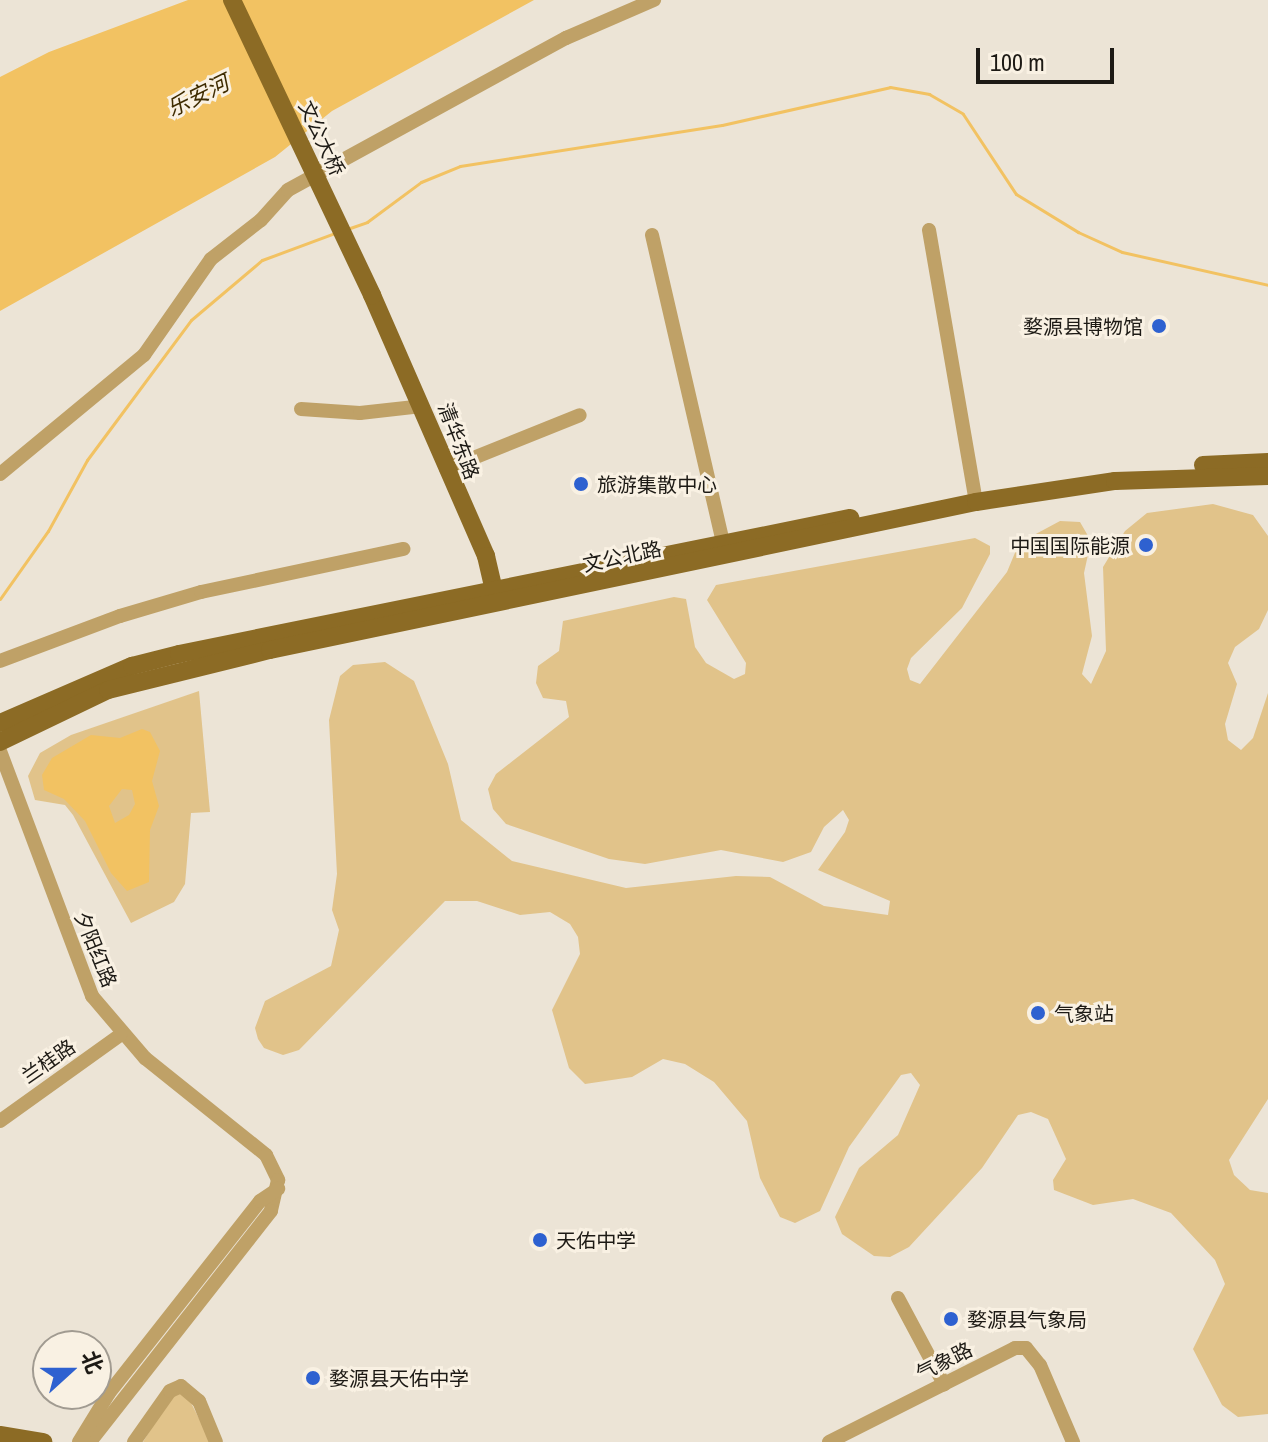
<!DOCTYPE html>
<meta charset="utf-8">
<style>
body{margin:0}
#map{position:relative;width:1268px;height:1442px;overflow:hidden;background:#ece4d6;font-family:"Archivo Narrow","Noto Sans SC",sans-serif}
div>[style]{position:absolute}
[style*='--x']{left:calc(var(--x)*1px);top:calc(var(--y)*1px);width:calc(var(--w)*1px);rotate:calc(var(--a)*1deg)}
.green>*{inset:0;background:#e1c38a}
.water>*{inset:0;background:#f2c262}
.stream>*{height:3px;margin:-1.5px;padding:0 1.5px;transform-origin:1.5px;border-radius:1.5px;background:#f2c262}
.minor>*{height:14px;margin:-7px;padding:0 7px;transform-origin:7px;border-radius:7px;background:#bfa167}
.major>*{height:18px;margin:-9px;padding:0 9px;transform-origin:9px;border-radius:9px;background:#8c6b25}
.major-bridge>*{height:18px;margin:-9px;padding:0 9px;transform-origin:9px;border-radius:9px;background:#8c6b25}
.dots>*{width:22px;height:22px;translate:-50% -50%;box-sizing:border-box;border:4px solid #f9f1e3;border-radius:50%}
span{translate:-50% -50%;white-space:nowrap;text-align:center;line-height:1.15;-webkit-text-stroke:6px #f9f1e3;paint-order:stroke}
.street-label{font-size:20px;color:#1d1a15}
.poi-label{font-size:20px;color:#1d1a15}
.right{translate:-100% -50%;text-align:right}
.left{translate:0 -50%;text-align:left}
.water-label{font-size:22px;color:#3f2c01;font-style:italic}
.north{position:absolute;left:32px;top:1330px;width:80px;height:80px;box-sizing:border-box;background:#f9f1e3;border:2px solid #a19b91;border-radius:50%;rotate:69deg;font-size:22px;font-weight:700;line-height:32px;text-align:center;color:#1d1a15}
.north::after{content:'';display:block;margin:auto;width:28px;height:36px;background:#2e61d0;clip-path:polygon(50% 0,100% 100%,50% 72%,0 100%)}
.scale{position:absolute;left:976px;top:48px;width:138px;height:36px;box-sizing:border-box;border:4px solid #1d1a15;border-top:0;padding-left:10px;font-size:24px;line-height:28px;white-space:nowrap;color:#1d1a15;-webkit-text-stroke:6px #f9f1e3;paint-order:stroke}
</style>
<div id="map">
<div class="green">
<i style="clip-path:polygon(1213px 504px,1253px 515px,1268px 536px,1268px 610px,1259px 629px,1235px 647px,1228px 663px,1237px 684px,1225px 724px,1228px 740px,1241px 750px,1253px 738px,1268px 693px,1268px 1099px,1229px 1160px,1234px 1175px,1250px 1190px,1268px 1193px,1268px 1414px,1238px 1417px,1222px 1405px,1193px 1349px,1225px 1284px,1215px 1260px,1171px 1213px,1133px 1199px,1093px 1205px,1054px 1190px,1053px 1180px,1066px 1159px,1048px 1119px,1031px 1112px,1018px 1115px,982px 1168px,909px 1247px,890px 1257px,874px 1256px,842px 1234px,835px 1217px,859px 1168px,898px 1135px,920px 1085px,911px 1073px,901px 1075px,849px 1147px,820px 1211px,795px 1223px,780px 1217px,760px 1178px,747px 1121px,714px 1082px,685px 1064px,663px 1059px,632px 1077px,585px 1084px,569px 1068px,552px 1010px,580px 954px,578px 937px,570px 924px,550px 912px,520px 915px,477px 901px,445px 901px,299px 1050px,283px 1055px,264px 1048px,258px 1039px,255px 1028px,265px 1001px,331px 966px,339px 930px,332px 910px,337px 874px,329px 720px,340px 676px,353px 665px,385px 662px,414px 681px,448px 764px,461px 820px,512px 861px,626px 888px,736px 876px,770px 877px,824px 906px,888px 915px,890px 901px,818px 870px,845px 832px,849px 820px,843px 810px,824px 827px,811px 852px,783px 862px,721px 850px,645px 864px,609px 859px,506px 824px,493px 809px,488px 789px,496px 774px,569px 717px,566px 701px,543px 698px,536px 683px,538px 666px,559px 651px,563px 621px,674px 597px,686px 599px,695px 647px,706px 663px,734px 679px,745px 674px,746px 663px,707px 600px,716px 585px,975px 538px,990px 546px,990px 554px,962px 608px,911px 658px,907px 669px,910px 680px,920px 684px,1007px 572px,1019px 543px,1060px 521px,1080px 522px,1091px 541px,1084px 573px,1092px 636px,1082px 674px,1091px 684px,1106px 651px,1103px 567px,1125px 531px,1147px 513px)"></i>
<i style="clip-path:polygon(199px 691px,210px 812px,191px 813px,185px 884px,174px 902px,131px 923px,73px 815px,65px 805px,35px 800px,28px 776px,40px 753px,71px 735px)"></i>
<i style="clip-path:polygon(174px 1391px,188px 1397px,211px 1442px,143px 1442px)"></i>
</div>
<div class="water">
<i style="clip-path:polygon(188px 0,534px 0,332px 111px,275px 157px,0 311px,0 77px,49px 52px)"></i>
<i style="clip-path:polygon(evenodd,142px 729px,150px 732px,160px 751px,152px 781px,159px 806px,150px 830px,149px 882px,127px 891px,111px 873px,85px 821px,64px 799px,44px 790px,42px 775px,52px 758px,91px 735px,120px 738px,142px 729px,122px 789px,132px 790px,135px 804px,129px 815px,115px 823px,109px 806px,122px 789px)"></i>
</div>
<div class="stream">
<i style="--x:350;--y:228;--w:18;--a:-19"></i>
<i style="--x:367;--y:222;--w:67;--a:-36.5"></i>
<i style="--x:421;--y:182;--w:42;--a:-22.3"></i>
<i style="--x:460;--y:166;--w:265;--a:-8.9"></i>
<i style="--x:722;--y:125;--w:172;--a:-12.7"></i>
<i style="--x:890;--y:87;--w:40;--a:10"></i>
<i style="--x:929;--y:94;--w:39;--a:30"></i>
<i style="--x:963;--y:114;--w:96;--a:56.5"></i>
<i style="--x:1016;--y:194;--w:73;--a:31.5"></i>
<i style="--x:1078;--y:232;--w:48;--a:24.4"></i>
<i style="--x:1122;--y:252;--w:150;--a:12.7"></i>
<i style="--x:0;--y:599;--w:83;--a:-54.8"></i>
<i style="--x:48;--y:531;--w:81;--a:-61.2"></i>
<i style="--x:87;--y:460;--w:174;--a:-53.4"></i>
<i style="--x:191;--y:320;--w:93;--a:-40.2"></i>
<i style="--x:262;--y:260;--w:78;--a:-20.3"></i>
</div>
<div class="minor">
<i style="--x:929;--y:230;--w:276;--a:80.2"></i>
<i style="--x:652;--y:235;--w:324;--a:77"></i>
<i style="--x:301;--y:409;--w:59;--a:3.9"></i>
<i style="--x:360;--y:413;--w:62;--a:-6.4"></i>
<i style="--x:446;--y:469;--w:144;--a:-21.9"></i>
<i style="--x:0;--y:474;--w:187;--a:-39.6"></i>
<i style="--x:144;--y:355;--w:117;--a:-55.1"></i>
<i style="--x:211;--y:259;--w:63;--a:-38"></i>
<i style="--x:261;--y:220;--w:40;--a:-48"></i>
<i style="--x:288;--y:190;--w:317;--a:-28.7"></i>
<i style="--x:566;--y:38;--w:96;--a:-23.4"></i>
<i style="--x:0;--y:661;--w:128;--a:-20.6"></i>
<i style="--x:120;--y:616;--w:84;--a:-16.5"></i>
<i style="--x:201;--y:592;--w:207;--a:-12"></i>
<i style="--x:0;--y:751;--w:262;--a:69.4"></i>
<i style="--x:92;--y:996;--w:82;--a:49.5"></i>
<i style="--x:145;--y:1058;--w:155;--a:38.7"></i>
<i style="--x:266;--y:1155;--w:28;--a:64"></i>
<i style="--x:278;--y:1180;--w:32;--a:103"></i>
<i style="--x:271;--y:1211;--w:293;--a:128.1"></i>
<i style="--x:0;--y:1121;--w:148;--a:-35.6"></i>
<i style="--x:898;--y:1298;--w:98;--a:61.9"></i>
<i style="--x:79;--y:1442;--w:57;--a:-58.5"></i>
<i style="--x:109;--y:1393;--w:244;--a:-51.8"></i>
<i style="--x:260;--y:1201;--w:22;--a:-34"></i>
<i style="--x:134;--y:1442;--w:62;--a:-54.8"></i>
<i style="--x:170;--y:1391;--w:12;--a:-24"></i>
<i style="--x:181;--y:1386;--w:23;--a:40"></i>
<i style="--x:199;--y:1401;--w:44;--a:67.5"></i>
<i style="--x:829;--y:1442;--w:208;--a:-26.8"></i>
<i style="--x:1015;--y:1348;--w:11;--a:0"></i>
<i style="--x:1026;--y:1348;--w:22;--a:51"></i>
<i style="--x:1040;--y:1365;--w:84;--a:66.8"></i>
</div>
<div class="major">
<i style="--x:372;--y:295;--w:285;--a:66.4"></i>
<i style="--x:486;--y:556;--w:44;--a:76.9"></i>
<i style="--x:1203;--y:465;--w:65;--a:-2.6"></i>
<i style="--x:0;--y:723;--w:144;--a:-23.4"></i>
<i style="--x:132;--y:666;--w:49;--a:-14.3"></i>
<i style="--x:179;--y:654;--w:685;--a:-11.46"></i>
<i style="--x:0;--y:742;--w:120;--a:-25.7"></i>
<i style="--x:108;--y:690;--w:167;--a:-13.9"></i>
<i style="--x:270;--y:650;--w:721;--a:-11.84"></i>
<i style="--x:976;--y:502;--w:141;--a:-8.6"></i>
<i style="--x:1115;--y:481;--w:153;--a:-1.9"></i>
<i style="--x:0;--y:1435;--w:44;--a:9.2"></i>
</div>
<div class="major-bridge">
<i style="--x:232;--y:0;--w:327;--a:64.6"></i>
</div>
<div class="dots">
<i style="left:1159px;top:326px;background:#2e61d0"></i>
<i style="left:581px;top:484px;background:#2e61d0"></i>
<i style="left:1146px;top:545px;background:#2e61d0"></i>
<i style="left:1038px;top:1013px;background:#2e61d0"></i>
<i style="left:540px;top:1240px;background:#2e61d0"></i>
<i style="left:951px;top:1319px;background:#2e61d0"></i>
<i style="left:313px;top:1378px;background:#2e61d0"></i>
</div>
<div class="street-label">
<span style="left:322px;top:138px;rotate:65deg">文公大桥</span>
<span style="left:459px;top:441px;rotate:69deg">清华东路</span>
<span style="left:622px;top:556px;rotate:-12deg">文公北路</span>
<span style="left:96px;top:949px;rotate:68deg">夕阳红路</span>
<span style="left:48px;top:1061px;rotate:-35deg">兰桂路</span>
<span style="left:944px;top:1361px;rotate:-27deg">气象路</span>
</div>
<div class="poi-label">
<span class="right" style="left:1143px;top:326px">婺源县博物馆</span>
<span class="left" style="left:597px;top:484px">旅游集散中心</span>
<span class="right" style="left:1130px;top:545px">中国国际能源</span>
<span class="left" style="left:1054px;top:1013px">气象站</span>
<span class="left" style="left:556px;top:1240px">天佑中学</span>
<span class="left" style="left:967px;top:1319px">婺源县气象局</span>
<span class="left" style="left:329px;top:1378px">婺源县天佑中学</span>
</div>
<div class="water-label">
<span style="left:198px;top:96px;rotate:-26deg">乐安河</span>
</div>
<div class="north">北</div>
<div class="scale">100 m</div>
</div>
